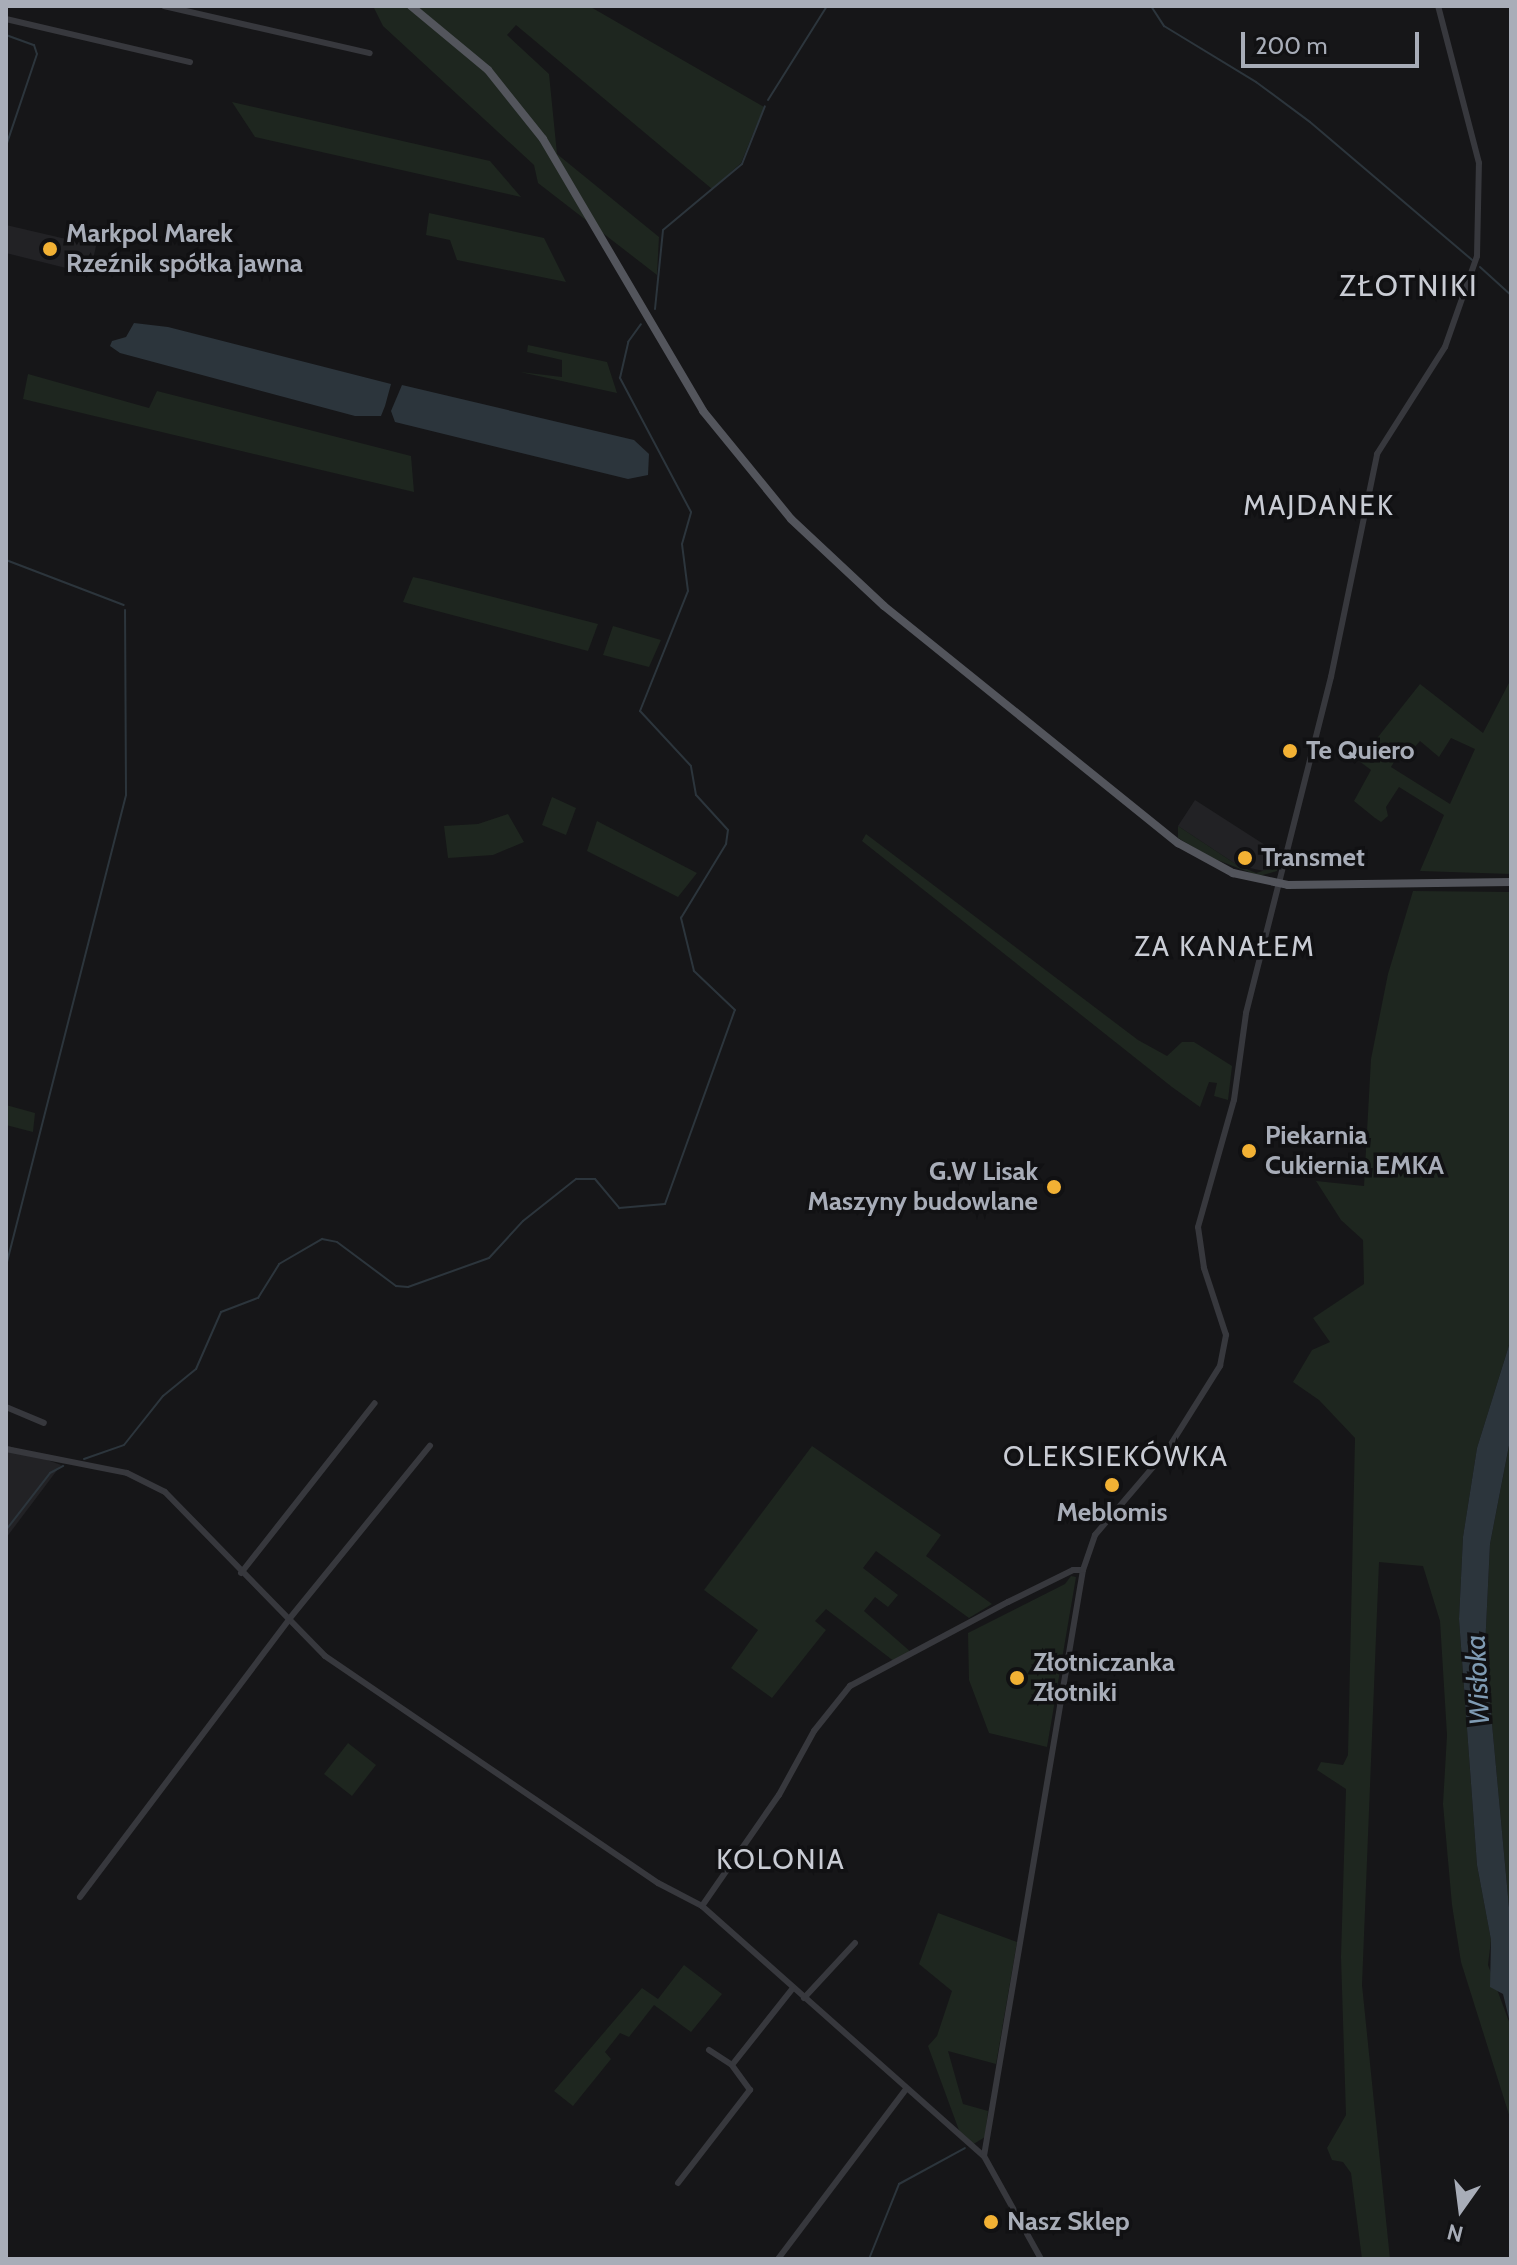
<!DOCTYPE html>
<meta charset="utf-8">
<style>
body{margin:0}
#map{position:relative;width:1517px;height:2265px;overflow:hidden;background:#161618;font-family:Cabin,sans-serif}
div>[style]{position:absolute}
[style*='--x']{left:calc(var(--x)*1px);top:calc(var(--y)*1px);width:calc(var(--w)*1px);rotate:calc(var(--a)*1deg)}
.built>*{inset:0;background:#222225}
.green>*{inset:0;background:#1e261f}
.water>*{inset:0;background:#2c353c}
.stream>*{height:2px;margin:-1px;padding:0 1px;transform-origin:1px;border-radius:1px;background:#2c353c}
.minor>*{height:6px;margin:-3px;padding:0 3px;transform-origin:3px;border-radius:3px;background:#37383d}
.major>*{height:8px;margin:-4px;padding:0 4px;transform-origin:4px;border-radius:4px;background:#53555c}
.dots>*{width:22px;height:22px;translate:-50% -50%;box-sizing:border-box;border:4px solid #111113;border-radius:50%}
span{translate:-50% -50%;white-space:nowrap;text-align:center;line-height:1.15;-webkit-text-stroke:7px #111113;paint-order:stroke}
.poi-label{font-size:26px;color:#a8adb8;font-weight:700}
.left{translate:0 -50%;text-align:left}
.right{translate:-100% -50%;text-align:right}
.neighbourhood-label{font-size:28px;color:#c9ccd4;letter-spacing:2px}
.water-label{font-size:28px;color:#7f9bb3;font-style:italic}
.quarter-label{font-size:30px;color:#c9ccd4;letter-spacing:2px}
.frame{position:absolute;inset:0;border:8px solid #a8adb8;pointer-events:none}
.north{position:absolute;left:1421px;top:2169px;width:80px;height:80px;-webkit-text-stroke:6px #111113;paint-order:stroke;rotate:194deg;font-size:22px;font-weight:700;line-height:32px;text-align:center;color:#a8adb8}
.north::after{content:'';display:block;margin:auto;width:28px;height:36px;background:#a8adb8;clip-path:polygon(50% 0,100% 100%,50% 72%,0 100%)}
.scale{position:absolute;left:1241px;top:32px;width:178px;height:36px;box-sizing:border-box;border:4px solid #a8adb8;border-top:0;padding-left:10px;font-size:24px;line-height:28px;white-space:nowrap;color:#a8adb8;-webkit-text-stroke:6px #111113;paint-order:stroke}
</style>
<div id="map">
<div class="built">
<i style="clip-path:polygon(6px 225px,96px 246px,90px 274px,6px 253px)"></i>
<i style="clip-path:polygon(1195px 800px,1276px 852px,1268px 872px,1237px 865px,1178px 826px)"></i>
<i style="clip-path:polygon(6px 1445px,61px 1465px,6px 1538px)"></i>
</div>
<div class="green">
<i style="clip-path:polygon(373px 6px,589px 6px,764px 107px,741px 163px,712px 189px,516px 25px,507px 35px,549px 74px,557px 154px,659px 237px,657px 275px,538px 183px,534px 165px,383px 26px)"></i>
<i style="clip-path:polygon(232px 102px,490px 161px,521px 197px,255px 137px)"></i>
<i style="clip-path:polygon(429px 213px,544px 238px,566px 282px,457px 260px,450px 240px,426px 235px)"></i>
<i style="clip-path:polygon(528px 345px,607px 362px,617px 393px,520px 372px,562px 377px,562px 360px,527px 352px)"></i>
<i style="clip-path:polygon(28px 374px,149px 408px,157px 391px,411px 456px,414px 492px,23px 399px)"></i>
<i style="clip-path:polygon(413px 577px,427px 580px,598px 624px,588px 651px,403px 602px)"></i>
<i style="clip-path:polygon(613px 626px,661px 640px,649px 667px,603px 655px)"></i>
<i style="clip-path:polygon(evenodd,1511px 679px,1511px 874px,1420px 871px,1444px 815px,1399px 787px,1386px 807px,1388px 816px,1381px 822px,1375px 818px,1354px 801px,1371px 770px,1359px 761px,1420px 684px,1483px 733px,1511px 679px,1451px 738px,1475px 749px,1450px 804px,1391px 767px,1400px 752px,1406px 757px,1420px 741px,1439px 757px,1451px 738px)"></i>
<i style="clip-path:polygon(552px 797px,576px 808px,566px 835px,542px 825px)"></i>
<i style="clip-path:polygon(508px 814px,524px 842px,493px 855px,448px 858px,444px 826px,478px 824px)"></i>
<i style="clip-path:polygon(597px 821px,697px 873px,678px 897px,587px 851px)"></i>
<i style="clip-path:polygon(1178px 826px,1237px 865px,1256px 873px,1278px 866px,1277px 871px,1259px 876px,1212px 858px,1178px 838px)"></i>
<i style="clip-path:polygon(866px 834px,1138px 1040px,1167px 1056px,1182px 1042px,1194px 1042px,1232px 1066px,1228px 1100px,1214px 1096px,1217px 1083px,1209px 1082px,1200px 1107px,1172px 1087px,862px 841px)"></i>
<i style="clip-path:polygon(1413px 891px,1511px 892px,1511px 1339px,1477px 1448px,1463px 1537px,1459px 1619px,1477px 1865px,1491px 1940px,1488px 1965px,1511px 2027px,1511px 2121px,1461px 1962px,1452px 1905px,1443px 1804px,1447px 1735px,1440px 1621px,1423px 1566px,1379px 1562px,1362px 1985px,1390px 2259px,1362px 2259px,1351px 2173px,1343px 2162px,1332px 2160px,1327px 2148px,1346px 2115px,1341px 1957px,1346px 1789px,1317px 1770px,1321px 1762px,1343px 1765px,1348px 1755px,1355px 1438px,1319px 1400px,1293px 1382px,1312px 1350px,1330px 1342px,1313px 1318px,1364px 1284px,1363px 1240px,1341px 1220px,1316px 1181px,1364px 1186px,1371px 1059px,1388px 974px)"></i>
<i style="clip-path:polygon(6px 1105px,35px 1113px,33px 1132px,6px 1125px)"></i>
<i style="clip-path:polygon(1511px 1435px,1511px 1929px,1485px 1648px,1490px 1544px)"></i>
<i style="clip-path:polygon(812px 1446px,941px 1535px,926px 1556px,992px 1604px,969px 1618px,876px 1551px,863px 1568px,898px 1595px,888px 1607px,875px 1597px,864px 1611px,912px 1653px,895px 1662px,826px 1609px,815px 1621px,826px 1630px,772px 1698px,731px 1668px,758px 1630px,704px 1590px)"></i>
<i style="clip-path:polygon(1071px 1576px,1076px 1577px,1047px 1747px,989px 1733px,969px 1680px,968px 1633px,1065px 1584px)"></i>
<i style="clip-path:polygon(348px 1743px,376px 1765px,352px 1796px,324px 1774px)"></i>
<i style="clip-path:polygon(938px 1913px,1017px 1942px,996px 2064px,948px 2051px,963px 2104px,988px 2111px,985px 2137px,972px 2145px,960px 2133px,928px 2046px,937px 2036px,952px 1991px,919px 1964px)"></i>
<i style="clip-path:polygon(684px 1965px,722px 1994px,691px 2032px,654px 2005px,629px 2037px,620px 2033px,605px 2052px,611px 2059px,573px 2106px,554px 2091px,642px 1988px,658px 1999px)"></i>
</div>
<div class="water">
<i style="clip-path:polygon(134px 323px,168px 327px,391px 384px,385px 406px,381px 416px,355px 416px,120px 353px,110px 346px,112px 341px,126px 337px)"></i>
<i style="clip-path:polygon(402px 385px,634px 440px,649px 454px,648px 475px,628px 479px,395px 422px,391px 411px)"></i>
<i style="clip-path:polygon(1511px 1339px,1511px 1435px,1490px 1544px,1485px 1648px,1511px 1929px,1511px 2027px,1503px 1994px,1490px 1987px,1491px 1940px,1477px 1865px,1459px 1619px,1463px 1537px,1477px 1448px)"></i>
</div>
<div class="stream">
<i style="--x:1151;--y:6;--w:24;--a:57"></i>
<i style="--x:1164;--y:26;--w:108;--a:31.3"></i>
<i style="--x:1256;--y:82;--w:67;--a:36.5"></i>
<i style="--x:1310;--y:122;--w:213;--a:40.4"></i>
<i style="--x:6;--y:35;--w:30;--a:20"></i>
<i style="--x:34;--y:45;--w:9;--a:72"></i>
<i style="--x:37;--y:54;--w:97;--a:108.6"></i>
<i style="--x:768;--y:100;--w:111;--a:-57.9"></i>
<i style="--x:1480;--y:267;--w:42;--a:42.1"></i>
<i style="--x:655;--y:309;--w:79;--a:-84.2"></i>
<i style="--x:663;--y:230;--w:103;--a:-39.9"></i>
<i style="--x:742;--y:164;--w:62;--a:-68.4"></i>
<i style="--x:6;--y:560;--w:126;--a:20.9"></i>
<i style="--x:6;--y:1266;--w:486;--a:-75.7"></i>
<i style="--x:126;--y:795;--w:185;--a:-90.3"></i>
<i style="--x:84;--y:1459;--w:42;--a:-19.3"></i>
<i style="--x:124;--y:1445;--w:63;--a:-51.5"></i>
<i style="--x:163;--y:1396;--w:43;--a:-39.3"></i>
<i style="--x:196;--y:1369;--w:62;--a:-66.3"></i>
<i style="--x:221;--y:1312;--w:40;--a:-21"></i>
<i style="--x:258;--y:1298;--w:40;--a:-58"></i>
<i style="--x:279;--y:1264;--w:50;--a:-30.2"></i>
<i style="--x:322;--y:1239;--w:15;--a:11"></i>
<i style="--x:337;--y:1242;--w:74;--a:36.7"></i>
<i style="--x:396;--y:1286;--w:12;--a:5"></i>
<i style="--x:408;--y:1287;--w:86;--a:-19.7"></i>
<i style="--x:489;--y:1258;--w:50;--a:-47.4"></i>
<i style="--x:523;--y:1221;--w:68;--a:-38.4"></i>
<i style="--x:576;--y:1179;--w:19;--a:0"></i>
<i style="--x:595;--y:1179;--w:38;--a:50"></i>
<i style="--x:619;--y:1208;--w:46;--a:-5"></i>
<i style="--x:665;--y:1204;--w:206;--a:-70.2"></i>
<i style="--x:735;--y:1010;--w:57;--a:-136.4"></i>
<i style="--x:694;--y:971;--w:55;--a:-103.8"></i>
<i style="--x:681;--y:918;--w:87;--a:-58.7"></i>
<i style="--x:726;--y:844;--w:14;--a:-82"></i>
<i style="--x:728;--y:830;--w:47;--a:-132.4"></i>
<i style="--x:696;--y:795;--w:29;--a:-100"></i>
<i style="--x:691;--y:766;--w:75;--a:-132.8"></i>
<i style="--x:640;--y:711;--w:129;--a:-68.2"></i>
<i style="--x:688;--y:591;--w:47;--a:-97.3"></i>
<i style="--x:682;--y:544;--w:33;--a:-74"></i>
<i style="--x:691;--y:512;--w:152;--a:-117.9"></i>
<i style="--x:620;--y:378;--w:37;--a:-77"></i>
<i style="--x:628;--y:342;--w:22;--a:-54"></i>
<i style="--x:6;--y:1530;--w:72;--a:-52.3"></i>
<i style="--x:50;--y:1473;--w:15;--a:-28"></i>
<i style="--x:869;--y:2259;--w:81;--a:-68.2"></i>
<i style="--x:899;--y:2184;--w:75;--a:-28.6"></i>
</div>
<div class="minor">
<i style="--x:164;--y:6;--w:211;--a:12.9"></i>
<i style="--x:6;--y:19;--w:189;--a:13.2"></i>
<i style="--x:6;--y:1407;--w:41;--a:22.8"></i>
<i style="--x:6;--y:1449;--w:123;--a:11.2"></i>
<i style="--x:127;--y:1473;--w:42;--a:26.6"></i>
<i style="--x:165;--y:1492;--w:229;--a:45.7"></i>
<i style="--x:325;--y:1656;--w:403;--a:34.3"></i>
<i style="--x:658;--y:1883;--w:50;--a:27.6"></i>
<i style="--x:702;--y:1906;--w:377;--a:41.6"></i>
<i style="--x:241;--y:1573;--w:216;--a:-51.8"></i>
<i style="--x:80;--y:1897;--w:349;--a:-53"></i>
<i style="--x:290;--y:1618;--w:222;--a:-50.9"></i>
<i style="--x:702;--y:1906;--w:135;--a:-55.3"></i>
<i style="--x:779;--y:1795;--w:73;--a:-61.3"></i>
<i style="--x:814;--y:1731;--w:58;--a:-51.3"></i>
<i style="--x:850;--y:1686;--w:179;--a:-28"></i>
<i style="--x:1008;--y:1602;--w:72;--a:-26.2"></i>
<i style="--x:1073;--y:1570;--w:10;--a:0"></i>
<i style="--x:804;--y:1998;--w:75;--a:-47.2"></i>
<i style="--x:709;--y:2050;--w:27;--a:33"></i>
<i style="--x:732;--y:2065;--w:98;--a:-51.6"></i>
<i style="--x:678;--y:2183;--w:118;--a:-52.3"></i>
<i style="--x:750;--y:2090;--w:31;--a:-126"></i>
<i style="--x:778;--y:2259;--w:213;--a:-53"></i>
<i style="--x:1041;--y:2259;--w:118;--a:-119"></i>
<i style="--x:984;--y:2156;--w:594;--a:-80.41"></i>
<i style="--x:1083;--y:1570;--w:37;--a:-71"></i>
<i style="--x:1095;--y:1535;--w:109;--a:-49.5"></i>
<i style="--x:1166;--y:1452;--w:102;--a:-57.9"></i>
<i style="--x:1220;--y:1366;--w:32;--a:-79"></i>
<i style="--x:1226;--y:1335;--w:71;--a:-108.2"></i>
<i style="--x:1204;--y:1268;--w:41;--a:-98.3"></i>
<i style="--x:1198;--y:1227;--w:132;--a:-74.2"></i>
<i style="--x:1234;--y:1100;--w:88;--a:-82.1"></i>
<i style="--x:1246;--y:1013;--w:347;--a:-75.8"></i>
<i style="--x:1331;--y:677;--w:228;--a:-78.3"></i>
<i style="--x:1377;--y:454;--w:127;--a:-57.6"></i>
<i style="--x:1445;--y:347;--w:96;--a:-70.6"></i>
<i style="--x:1477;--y:256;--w:93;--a:-88.8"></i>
<i style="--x:1479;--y:163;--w:162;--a:-104.6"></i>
</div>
<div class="major">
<i style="--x:411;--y:6;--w:100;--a:39.7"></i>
<i style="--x:488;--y:70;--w:88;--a:51.4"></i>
<i style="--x:543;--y:139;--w:316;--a:59.5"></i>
<i style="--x:703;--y:411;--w:139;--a:50.8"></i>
<i style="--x:791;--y:519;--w:127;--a:43.1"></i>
<i style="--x:884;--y:606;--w:378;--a:38.9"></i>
<i style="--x:1178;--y:843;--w:63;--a:28.6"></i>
<i style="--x:1233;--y:873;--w:56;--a:12.3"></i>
<i style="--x:1288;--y:885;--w:223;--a:-0.8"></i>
</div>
<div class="dots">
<i style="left:50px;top:249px;background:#f2b134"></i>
<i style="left:1290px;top:751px;background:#f2b134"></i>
<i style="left:1245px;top:858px;background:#f2b134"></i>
<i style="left:1249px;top:1151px;background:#f2b134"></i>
<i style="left:1054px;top:1187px;background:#f2b134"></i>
<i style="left:1112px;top:1485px;background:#f2b134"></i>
<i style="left:1017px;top:1678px;background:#f2b134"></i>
<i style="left:991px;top:2222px;background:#f2b134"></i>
</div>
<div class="poi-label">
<span class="left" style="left:66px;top:249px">Markpol Marek<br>Rzeźnik spółka jawna</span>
<span class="left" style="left:1306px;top:751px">Te Quiero</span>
<span class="left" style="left:1261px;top:858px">Transmet</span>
<span class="left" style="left:1265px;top:1151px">Piekarnia<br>Cukiernia EMKA</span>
<span class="right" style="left:1038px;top:1187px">G.W Lisak<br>Maszyny budowlane</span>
<span style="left:1112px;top:1513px">Meblomis</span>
<span class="left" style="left:1033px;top:1678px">Złotniczanka<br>Złotniki</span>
<span class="left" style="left:1007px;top:2222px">Nasz Sklep</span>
</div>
<div class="neighbourhood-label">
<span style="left:1319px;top:505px">MAJDANEK</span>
<span style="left:1225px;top:946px">ZA KANAŁEM</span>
<span style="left:1116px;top:1456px">OLEKSIEKÓWKA</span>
<span style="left:781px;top:1859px">KOLONIA</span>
</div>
<div class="water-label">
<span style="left:1477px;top:1680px;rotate:-93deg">Wisłoka</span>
</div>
<div class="quarter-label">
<span style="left:1409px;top:286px">ZŁOTNIKI</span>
</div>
<div class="frame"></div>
<div class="north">N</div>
<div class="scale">200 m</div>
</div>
